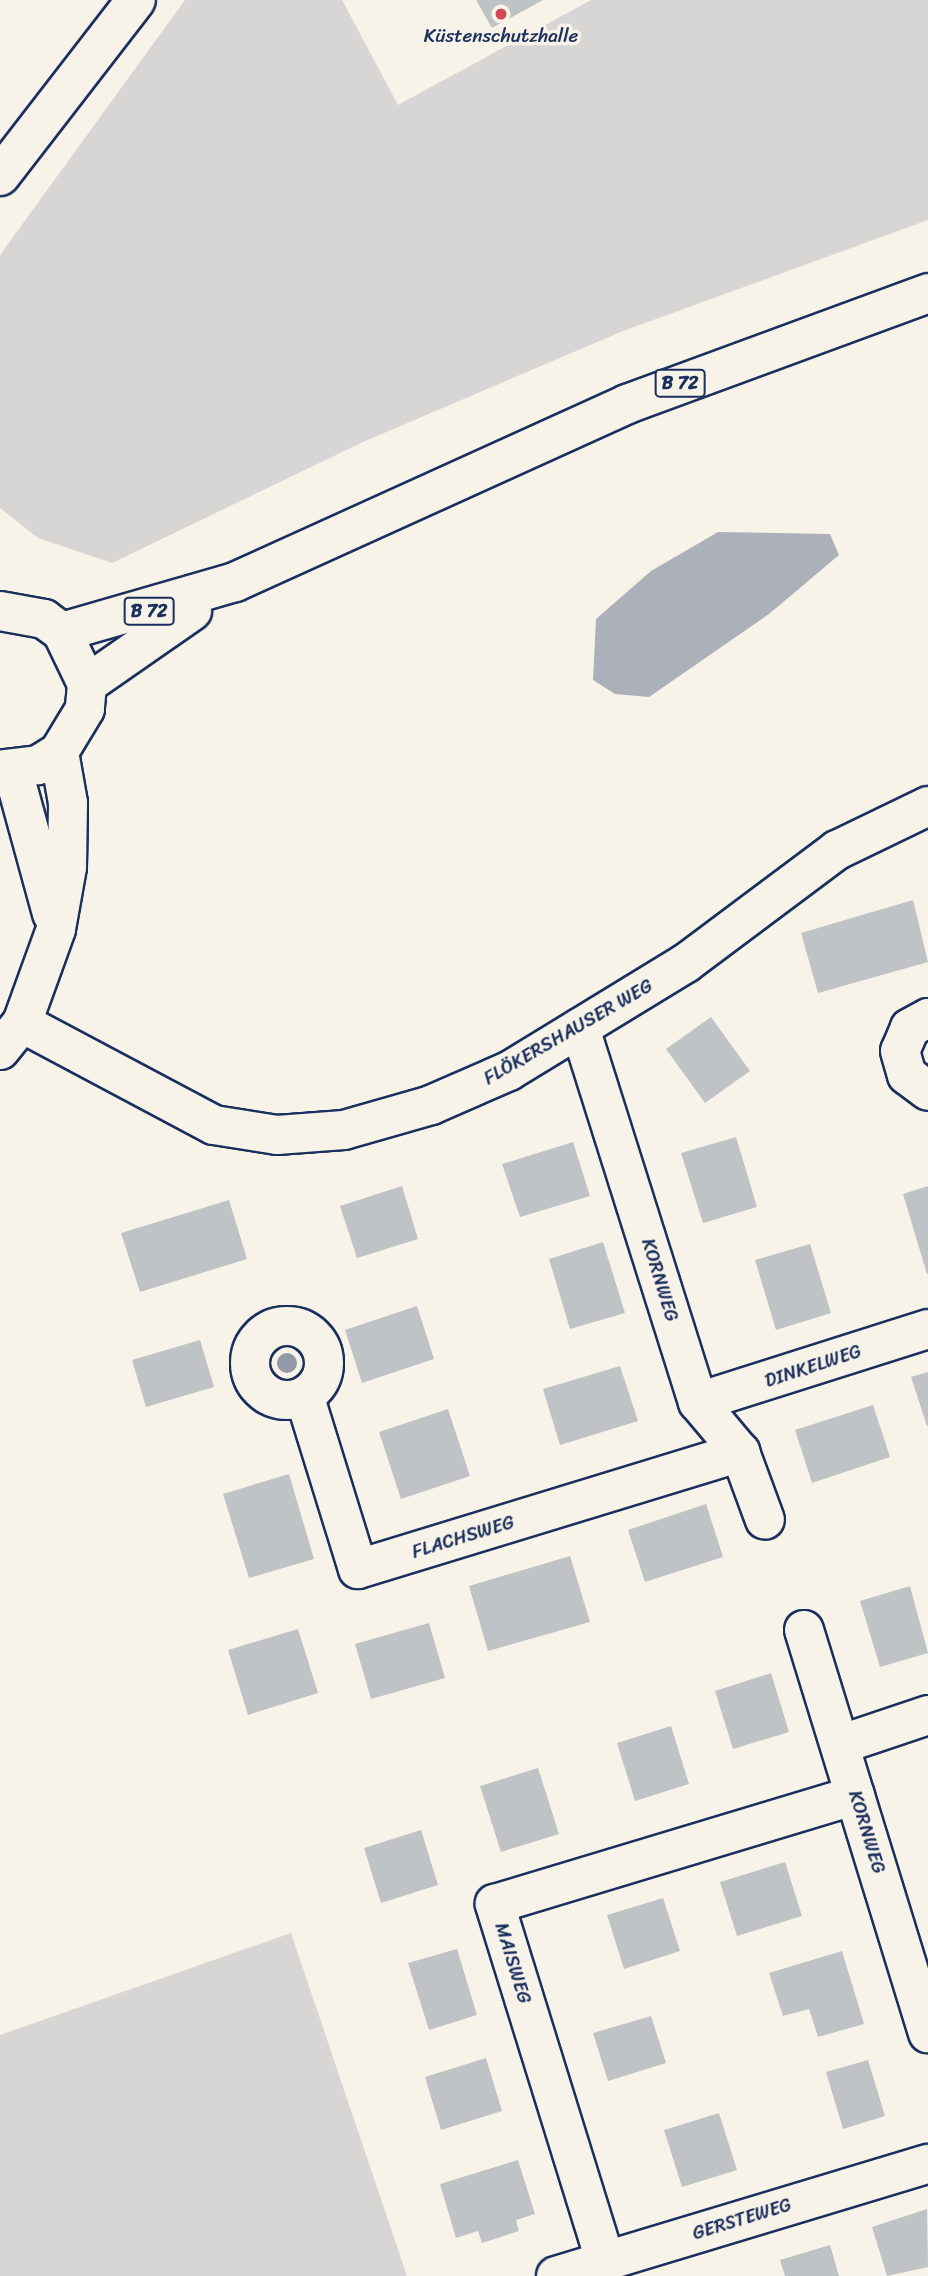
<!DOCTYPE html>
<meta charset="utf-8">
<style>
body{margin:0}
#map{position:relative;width:928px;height:2276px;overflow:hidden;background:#f7f3e8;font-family:Sriracha,sans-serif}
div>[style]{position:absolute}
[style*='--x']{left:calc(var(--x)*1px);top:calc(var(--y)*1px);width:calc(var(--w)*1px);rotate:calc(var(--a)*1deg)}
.green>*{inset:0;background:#d7d6d4}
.water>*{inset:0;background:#acb0b9}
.building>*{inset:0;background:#c0c3c5}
.roads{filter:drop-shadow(2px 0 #1b2f5e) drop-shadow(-2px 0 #1b2f5e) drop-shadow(0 2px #1b2f5e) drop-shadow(0 -2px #1b2f5e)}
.minor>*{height:38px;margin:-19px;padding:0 19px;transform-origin:19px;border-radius:19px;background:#f7f3e8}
.minor>.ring{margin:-19px;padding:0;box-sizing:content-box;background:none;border:38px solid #f7f3e8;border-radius:50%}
.major>*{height:38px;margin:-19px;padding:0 19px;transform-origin:19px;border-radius:19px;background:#f7f3e8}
.trees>*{width:20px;height:20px;margin:-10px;border-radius:50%;background:#9399a9}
.dots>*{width:19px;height:19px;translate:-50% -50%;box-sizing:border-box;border:4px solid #f7f3e8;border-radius:50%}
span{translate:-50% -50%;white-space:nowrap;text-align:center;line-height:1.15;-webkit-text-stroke:7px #f7f3e8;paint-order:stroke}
.shield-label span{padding:2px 5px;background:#f7f3e8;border:2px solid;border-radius:5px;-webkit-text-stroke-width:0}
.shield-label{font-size:18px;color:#1b2f5e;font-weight:700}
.poi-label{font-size:19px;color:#1b2f5e}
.street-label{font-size:19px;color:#1b2f5e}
</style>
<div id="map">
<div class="green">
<i style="clip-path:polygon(185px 0,342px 0,398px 105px,591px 0,928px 0,928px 220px,623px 331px,363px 442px,112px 563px,38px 538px,0 508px,0 255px)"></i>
<i style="clip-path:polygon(291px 1933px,407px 2276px,0 2276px,0 2035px)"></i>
</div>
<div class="water">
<i style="clip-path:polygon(718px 532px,830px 534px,839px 555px,769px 614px,649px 697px,615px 694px,593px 680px,596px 619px,651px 571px)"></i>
</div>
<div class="building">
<i style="clip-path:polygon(476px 0,543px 0,492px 28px)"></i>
<i style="clip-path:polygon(913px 900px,928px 962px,818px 993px,801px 933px)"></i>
<i style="clip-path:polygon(711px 1017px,750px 1071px,705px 1103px,666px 1049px)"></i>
<i style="clip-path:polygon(736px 1137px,757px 1207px,703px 1223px,681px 1153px)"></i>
<i style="clip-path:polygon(573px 1142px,590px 1196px,520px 1217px,502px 1164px)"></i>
<i style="clip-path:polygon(402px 1186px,418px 1239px,357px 1258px,340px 1206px)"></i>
<i style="clip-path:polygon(928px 1186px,928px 1274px,927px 1274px,903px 1194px)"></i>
<i style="clip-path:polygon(229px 1200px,247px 1259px,140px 1292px,121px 1233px)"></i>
<i style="clip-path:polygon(603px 1242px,625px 1313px,570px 1329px,549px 1259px)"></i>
<i style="clip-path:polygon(810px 1244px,831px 1313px,776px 1330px,755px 1260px)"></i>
<i style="clip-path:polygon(417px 1306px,434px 1359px,362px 1383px,345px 1330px)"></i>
<i style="clip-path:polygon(200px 1340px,214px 1387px,146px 1407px,132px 1360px)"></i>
<i style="clip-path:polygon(620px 1366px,638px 1421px,560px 1445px,543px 1389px)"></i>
<i style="clip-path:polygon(928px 1372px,928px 1426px,927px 1426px,911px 1377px)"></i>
<i style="clip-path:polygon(873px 1405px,890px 1457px,812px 1483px,795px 1430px)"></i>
<i style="clip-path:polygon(448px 1409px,470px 1476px,401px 1499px,379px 1432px)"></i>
<i style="clip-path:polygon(289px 1474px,314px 1559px,249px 1578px,223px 1494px)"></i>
<i style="clip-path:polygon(706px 1504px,723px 1557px,645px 1582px,628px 1530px)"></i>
<i style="clip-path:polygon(570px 1556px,590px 1622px,488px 1651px,469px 1586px)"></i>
<i style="clip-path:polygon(910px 1586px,928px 1653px,880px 1667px,860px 1601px)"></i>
<i style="clip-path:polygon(429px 1623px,445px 1678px,371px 1699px,355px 1644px)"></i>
<i style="clip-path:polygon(298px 1629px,318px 1693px,248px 1715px,228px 1650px)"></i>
<i style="clip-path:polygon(771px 1673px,789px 1732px,733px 1749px,715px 1691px)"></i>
<i style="clip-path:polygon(671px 1726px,689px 1784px,635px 1801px,617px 1743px)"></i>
<i style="clip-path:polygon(538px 1768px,559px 1834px,501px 1852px,480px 1786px)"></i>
<i style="clip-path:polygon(421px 1830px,438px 1885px,381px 1903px,364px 1848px)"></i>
<i style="clip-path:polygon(785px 1862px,802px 1916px,737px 1936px,720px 1882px)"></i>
<i style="clip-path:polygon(663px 1898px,680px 1951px,624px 1969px,607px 1915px)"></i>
<i style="clip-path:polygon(457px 1949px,477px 2015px,429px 2030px,408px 1963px)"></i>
<i style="clip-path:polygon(842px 1951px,864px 2024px,818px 2037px,809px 2009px,783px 2016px,769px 1973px)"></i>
<i style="clip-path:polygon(651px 2016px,666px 2063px,608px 2081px,593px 2033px)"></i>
<i style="clip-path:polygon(486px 2058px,502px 2111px,441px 2130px,425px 2077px)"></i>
<i style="clip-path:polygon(868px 2060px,885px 2116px,843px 2129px,826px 2072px)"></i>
<i style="clip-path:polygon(719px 2113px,737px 2170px,682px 2187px,664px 2130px)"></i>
<i style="clip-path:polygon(518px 2160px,535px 2214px,516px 2220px,519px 2231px,482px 2243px,478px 2231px,456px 2238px,440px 2184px)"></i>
<i style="clip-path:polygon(927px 2209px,928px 2267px,887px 2276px,872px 2227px)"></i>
<i style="clip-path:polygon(830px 2245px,839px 2276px,785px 2276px,780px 2260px)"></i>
</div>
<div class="roads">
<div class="minor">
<i style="--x:928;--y:1018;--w:21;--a:151"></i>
<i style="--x:910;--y:1028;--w:25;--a:113"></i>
<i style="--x:900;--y:1051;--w:25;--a:74"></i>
<i style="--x:907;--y:1075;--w:26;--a:37"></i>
<i style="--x:22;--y:1023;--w:217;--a:28"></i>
<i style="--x:214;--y:1125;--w:64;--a:9"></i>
<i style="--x:277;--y:1135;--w:67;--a:-4.3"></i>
<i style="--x:344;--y:1130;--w:91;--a:-16"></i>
<i style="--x:431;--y:1105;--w:85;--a:-23.6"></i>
<i style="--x:509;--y:1071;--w:207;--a:-31.4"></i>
<i style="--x:686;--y:963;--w:189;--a:-36.8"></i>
<i style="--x:837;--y:850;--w:101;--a:-25.8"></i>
<i style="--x:580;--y:1028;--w:392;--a:72.5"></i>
<i style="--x:698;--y:1402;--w:65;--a:50"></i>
<i style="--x:740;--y:1452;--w:72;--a:69.8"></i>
<i class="ring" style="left:250px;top:1326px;width:36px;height:36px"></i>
<i style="--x:305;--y:1398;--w:179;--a:72.8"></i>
<i style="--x:358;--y:1569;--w:400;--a:-17"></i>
<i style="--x:698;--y:1402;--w:241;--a:-17.6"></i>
<i style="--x:804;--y:1630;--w:422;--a:72.9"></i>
<i style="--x:842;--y:1744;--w:91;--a:-18.6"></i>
<i style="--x:605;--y:2260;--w:373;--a:-107.2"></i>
<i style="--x:495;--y:1904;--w:376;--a:-16.8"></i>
<i style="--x:556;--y:2276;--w:388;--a:-16.8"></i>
</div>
<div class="major">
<i style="--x:0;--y:176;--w:222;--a:-52.3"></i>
<i style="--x:0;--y:611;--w:45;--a:10.3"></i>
<i style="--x:44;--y:619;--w:22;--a:36"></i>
<i style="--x:62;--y:632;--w:58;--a:64.3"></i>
<i style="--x:87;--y:684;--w:25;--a:95"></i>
<i style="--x:85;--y:709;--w:50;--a:121.2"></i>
<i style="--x:59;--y:752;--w:25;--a:148"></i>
<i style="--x:38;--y:765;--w:38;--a:173"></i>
<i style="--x:62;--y:632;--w:180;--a:-16.1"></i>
<i style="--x:235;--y:582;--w:431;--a:-24.4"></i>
<i style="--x:627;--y:404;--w:321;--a:-20.2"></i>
<i style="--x:87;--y:684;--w:128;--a:-34.8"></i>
<i style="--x:13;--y:771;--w:148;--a:74.7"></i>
<i style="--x:0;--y:1050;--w:35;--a:-51"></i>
<i style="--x:22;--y:1023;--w:100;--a:-70.1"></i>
<i style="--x:56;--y:929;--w:63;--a:-79.9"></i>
<i style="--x:67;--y:867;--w:64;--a:-89.1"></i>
<i style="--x:68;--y:803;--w:52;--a:-100"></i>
</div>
</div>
<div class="trees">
<i style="left:287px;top:1363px"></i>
</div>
<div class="dots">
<i style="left:501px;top:14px;background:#d1495b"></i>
</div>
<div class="shield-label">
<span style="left:680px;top:383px">B 72</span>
<span style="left:149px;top:611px">B 72</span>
</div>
<div class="poi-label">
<span style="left:501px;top:36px">Küstenschutzhalle</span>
</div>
<div class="street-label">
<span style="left:568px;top:1032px;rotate:-30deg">FLÖKERSHAUSER WEG</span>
<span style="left:660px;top:1280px;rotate:73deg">KORNWEG</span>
<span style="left:813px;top:1366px;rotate:-18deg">DINKELWEG</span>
<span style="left:463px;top:1537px;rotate:-17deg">FLACHSWEG</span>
<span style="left:867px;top:1832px;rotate:73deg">KORNWEG</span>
<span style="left:513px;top:1963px;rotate:73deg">MAISWEG</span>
<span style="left:742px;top:2219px;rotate:-17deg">GERSTEWEG</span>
</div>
</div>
